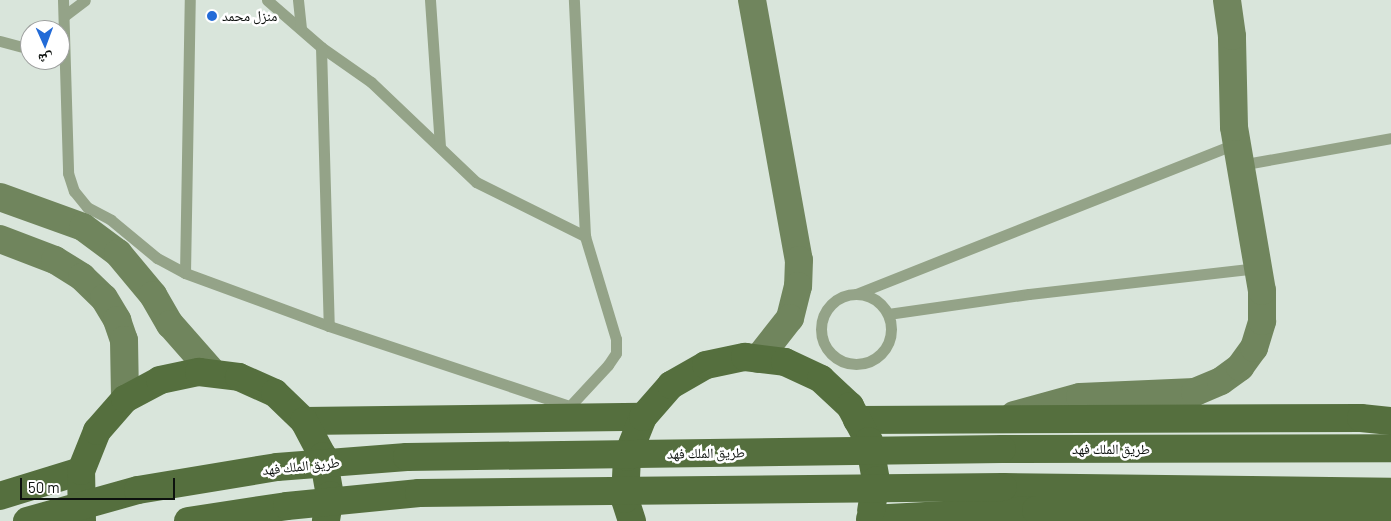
<!DOCTYPE html>
<meta charset="utf-8">
<style>
body{margin:0}
#map{position:relative;width:1391px;height:521px;overflow:hidden;background:#d9e5db;font-family:Barlow,"Noto Naskh Arabic",sans-serif}
div>[style]{position:absolute}
[style*='--x']{left:calc(var(--x)*1px);top:calc(var(--y)*1px);width:calc(var(--w)*1px);rotate:calc(var(--a)*1deg)}
.lane>*{height:11px;margin:-5.5px;padding:0 5.5px;transform-origin:5.5px;border-radius:5.5px;background:#94a388}
.lane>.ring{margin:-5.5px;padding:0;box-sizing:content-box;background:none;border:11px solid #94a388;border-radius:50%}
.secondary>*{height:28px;margin:-14px;padding:0 14px;transform-origin:14px;border-radius:14px;background:#70855d}
.primary>*{height:28px;margin:-14px;padding:0 14px;transform-origin:14px;border-radius:14px;background:#556f3e}
.primary-bridge>*{height:28px;margin:-14px;padding:0 14px;transform-origin:14px;border-radius:14px;background:#556f3e}
.dots>*{width:14px;height:14px;translate:-50% -50%;box-sizing:border-box;border:2px solid #fff;border-radius:50%}
span{translate:-50% -50%;white-space:nowrap;text-align:center;line-height:1.15;-webkit-text-stroke:5px #fff;paint-order:stroke}
.poi-label{font-size:14px;color:#0d110e}
.left{translate:0 -50%;text-align:left}
.street-label{font-size:14px;color:#0d110e}
.north{position:absolute;left:20px;top:20px;width:50px;height:50px;box-sizing:border-box;background:#fff;border:1px solid #9ea09f;border-radius:50%;rotate:178deg;font-size:14px;font-weight:700;line-height:20px;text-align:center;color:#0d110e}
.north::after{content:'';display:block;margin:auto;width:18px;height:22px;background:#236bd7;clip-path:polygon(50% 0,100% 100%,50% 72%,0 100%)}
.scale{position:absolute;left:20px;top:478px;width:155px;height:22px;box-sizing:border-box;border:2px solid #0d110e;border-top:0;padding-left:6px;font-size:15px;line-height:18px;white-space:nowrap;color:#0d110e;-webkit-text-stroke:4px #fff;paint-order:stroke}
</style>
<div id="map">
<div class="lane">
<i style="--x:63;--y:0;--w:173;--a:88.3"></i>
<i style="--x:68;--y:173;--w:19;--a:72"></i>
<i style="--x:74;--y:191;--w:21;--a:51"></i>
<i style="--x:87;--y:207;--w:27;--a:28"></i>
<i style="--x:111;--y:220;--w:60;--a:39.6"></i>
<i style="--x:157;--y:258;--w:32;--a:28"></i>
<i style="--x:185;--y:273;--w:153;--a:20.2"></i>
<i style="--x:329;--y:326;--w:254;--a:18.4"></i>
<i style="--x:570;--y:406;--w:10;--a:79"></i>
<i style="--x:267;--y:0;--w:72;--a:41"></i>
<i style="--x:321;--y:47;--w:61;--a:35"></i>
<i style="--x:371;--y:82;--w:145;--a:43.6"></i>
<i style="--x:476;--y:182;--w:122;--a:26.4"></i>
<i style="--x:298;--y:0;--w:29;--a:84"></i>
<i style="--x:430;--y:0;--w:146;--a:86.1"></i>
<i style="--x:64;--y:16;--w:26;--a:-37"></i>
<i style="--x:0;--y:41;--w:31;--a:15"></i>
<i style="--x:321;--y:47;--w:279;--a:88.4"></i>
<i style="--x:1240;--y:165;--w:153;--a:-10.1"></i>
<i style="--x:185;--y:273;--w:273;--a:-89"></i>
<i style="--x:856;--y:294;--w:410;--a:-21.6"></i>
<i class="ring" style="left:821px;top:294px;width:59px;height:59px"></i>
<i style="--x:888;--y:314;--w:142;--a:-8.1"></i>
<i style="--x:1029;--y:294;--w:230;--a:-6.5"></i>
<i style="--x:570;--y:406;--w:56;--a:-47.2"></i>
<i style="--x:608;--y:365;--w:14;--a:-56"></i>
<i style="--x:616;--y:353;--w:14;--a:-90"></i>
<i style="--x:616;--y:339;--w:108;--a:-106.8"></i>
<i style="--x:585;--y:236;--w:236;--a:-92.7"></i>
</div>
<div class="secondary">
<i style="--x:752;--y:0;--w:264;--a:79.8"></i>
<i style="--x:799;--y:260;--w:26;--a:92"></i>
<i style="--x:798;--y:286;--w:33;--a:104"></i>
<i style="--x:790;--y:318;--w:52;--a:128"></i>
<i style="--x:0;--y:197;--w:88;--a:19.9"></i>
<i style="--x:83;--y:227;--w:44;--a:36.6"></i>
<i style="--x:118;--y:253;--w:55;--a:50.2"></i>
<i style="--x:153;--y:295;--w:34;--a:60"></i>
<i style="--x:170;--y:324;--w:65;--a:48.7"></i>
<i style="--x:0;--y:239;--w:59;--a:20.9"></i>
<i style="--x:55;--y:260;--w:32;--a:32"></i>
<i style="--x:82;--y:277;--w:30;--a:44"></i>
<i style="--x:104;--y:298;--w:26;--a:59"></i>
<i style="--x:117;--y:320;--w:21;--a:71"></i>
<i style="--x:124;--y:340;--w:59;--a:89"></i>
<i style="--x:1014;--y:415;--w:68;--a:-15.3"></i>
<i style="--x:1080;--y:397;--w:115;--a:-2.5"></i>
<i style="--x:1195;--y:392;--w:28;--a:-23"></i>
<i style="--x:1221;--y:381;--w:24;--a:-36"></i>
<i style="--x:1240;--y:367;--w:24;--a:-54"></i>
<i style="--x:1254;--y:348;--w:28;--a:-73"></i>
<i style="--x:1262;--y:321;--w:30;--a:-90"></i>
<i style="--x:1262;--y:291;--w:166;--a:-99.7"></i>
<i style="--x:1234;--y:127;--w:91;--a:-91.3"></i>
<i style="--x:1232;--y:36;--w:36;--a:-98"></i>
</div>
<div class="primary">
<i style="--x:857;--y:420;--w:504;--a:-0.23"></i>
<i style="--x:1361;--y:418;--w:30;--a:6"></i>
<i style="--x:304;--y:421;--w:339;--a:-0.7"></i>
<i style="--x:1002;--y:449;--w:389;--a:-0.1"></i>
<i style="--x:1003;--y:487;--w:388;--a:0.7"></i>
<i style="--x:0;--y:496;--w:85;--a:-17.2"></i>
<i style="--x:870;--y:519;--w:166;--a:-3.1"></i>
<i style="--x:1036;--y:510;--w:355;--a:0"></i>
<i style="--x:82;--y:521;--w:50;--a:-91.1"></i>
<i style="--x:81;--y:471;--w:43;--a:-68.2"></i>
<i style="--x:97;--y:431;--w:43;--a:-48.8"></i>
<i style="--x:125;--y:399;--w:40;--a:-28"></i>
<i style="--x:160;--y:380;--w:40;--a:-12"></i>
<i style="--x:199;--y:372;--w:40;--a:7.1"></i>
<i style="--x:239;--y:377;--w:39;--a:24"></i>
<i style="--x:275;--y:393;--w:40;--a:44"></i>
<i style="--x:304;--y:421;--w:40;--a:62"></i>
<i style="--x:323;--y:456;--w:40;--a:80"></i>
<i style="--x:330;--y:495;--w:26;--a:99"></i>
<i style="--x:632;--y:521;--w:23;--a:-108"></i>
<i style="--x:625;--y:499;--w:42;--a:-87.3"></i>
<i style="--x:627;--y:457;--w:43;--a:-68.2"></i>
<i style="--x:643;--y:417;--w:43;--a:-48.8"></i>
<i style="--x:671;--y:385;--w:40;--a:-29.7"></i>
<i style="--x:706;--y:365;--w:40;--a:-12"></i>
<i style="--x:745;--y:357;--w:40;--a:7.1"></i>
<i style="--x:785;--y:362;--w:40;--a:25"></i>
<i style="--x:821;--y:379;--w:40;--a:43"></i>
<i style="--x:850;--y:406;--w:40;--a:62"></i>
<i style="--x:869;--y:441;--w:40;--a:80"></i>
<i style="--x:876;--y:480;--w:31;--a:99"></i>
</div>
<div class="primary-bridge">
<i style="--x:27;--y:521;--w:115;--a:-15.6"></i>
<i style="--x:138;--y:490;--w:141;--a:-9.4"></i>
<i style="--x:277;--y:467;--w:130;--a:-4.4"></i>
<i style="--x:407;--y:457;--w:595;--a:-0.77"></i>
<i style="--x:188;--y:521;--w:100;--a:-8.6"></i>
<i style="--x:287;--y:506;--w:133;--a:-5.6"></i>
<i style="--x:419;--y:493;--w:584;--a:-0.59"></i>
</div>
<div class="dots">
<i style="left:212px;top:16px;background:#236bd7"></i>
</div>
<div class="poi-label">
<span class="left" style="left:222px;top:16px">منزل محمد</span>
</div>
<div class="street-label">
<span style="left:1111px;top:449px">طريق الملك فهد</span>
<span style="left:706px;top:453px;rotate:-1deg">طريق الملك فهد</span>
<span style="left:301px;top:466px;rotate:-6deg">طريق الملك فهد</span>
</div>
<div class="north">ش</div>
<div class="scale">50 m</div>
</div>
